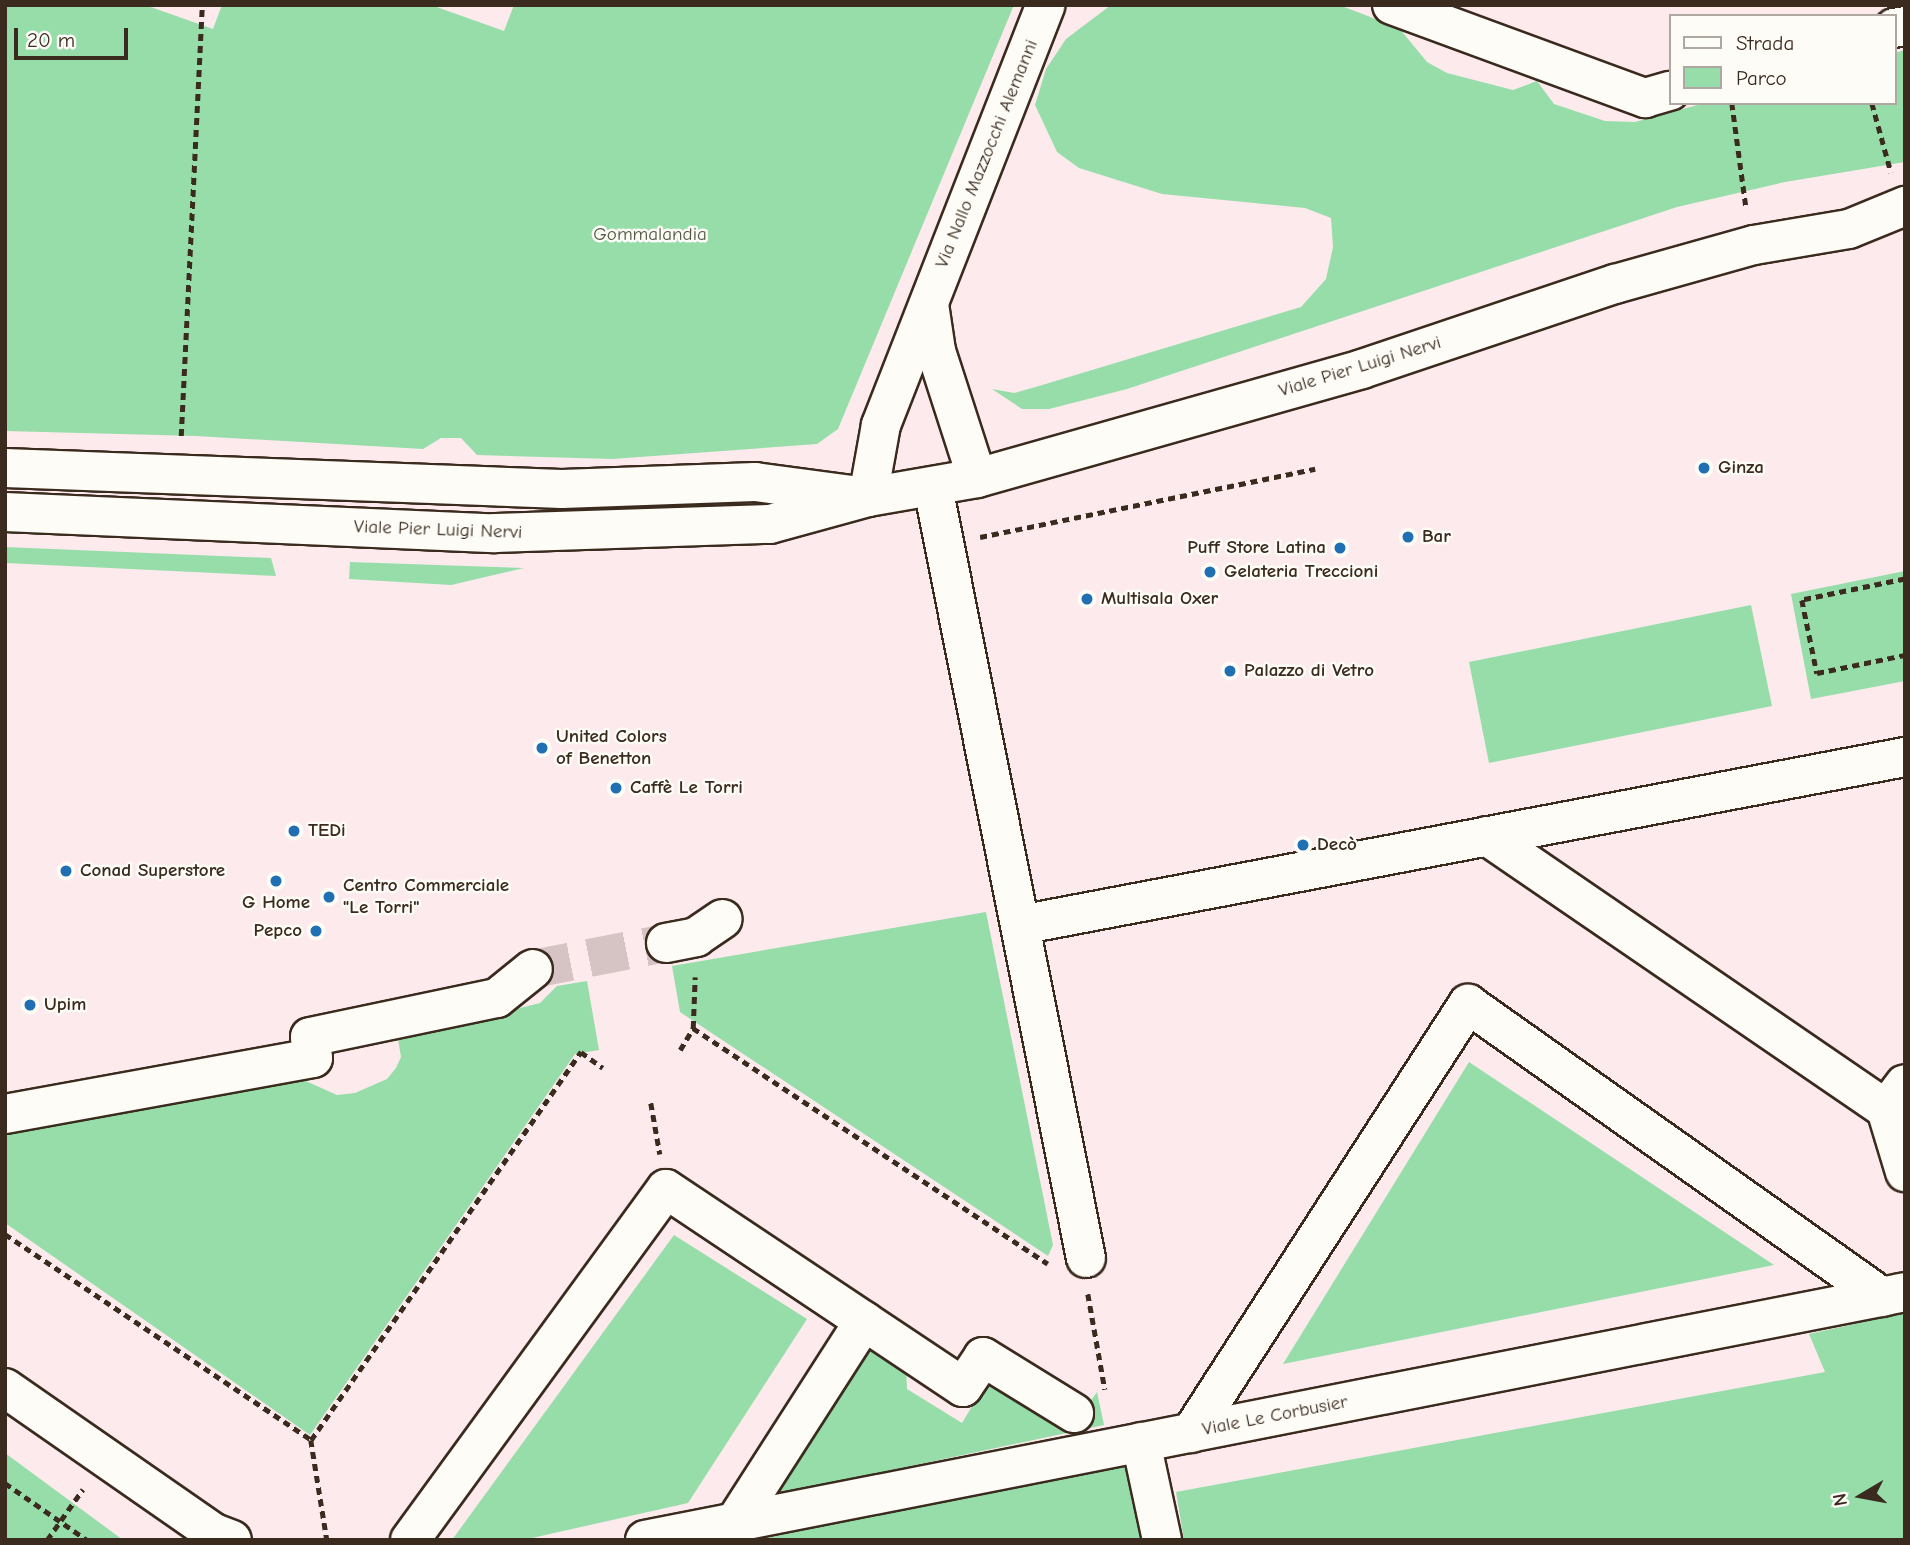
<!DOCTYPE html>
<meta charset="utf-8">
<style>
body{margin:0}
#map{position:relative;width:1910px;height:1545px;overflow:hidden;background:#fceaec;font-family:"Comic Neue",sans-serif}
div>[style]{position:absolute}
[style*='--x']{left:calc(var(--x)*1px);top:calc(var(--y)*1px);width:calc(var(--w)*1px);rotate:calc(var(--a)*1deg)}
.green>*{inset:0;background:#96ddaa}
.minor-tunnel>*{height:38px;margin-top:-19px;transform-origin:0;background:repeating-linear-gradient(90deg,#d5c4c3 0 38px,transparent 0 57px)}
.path>*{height:4.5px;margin-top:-2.25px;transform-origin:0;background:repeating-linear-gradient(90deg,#3b2a1e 0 7px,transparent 0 12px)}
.roads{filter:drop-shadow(2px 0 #3b2a1e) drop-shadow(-2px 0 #3b2a1e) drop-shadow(0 2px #3b2a1e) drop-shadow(0 -2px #3b2a1e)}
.minor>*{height:38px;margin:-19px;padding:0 19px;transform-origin:19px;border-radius:19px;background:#fdfcf7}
.dots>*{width:19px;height:19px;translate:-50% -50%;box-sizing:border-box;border:4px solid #fdfcf7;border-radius:50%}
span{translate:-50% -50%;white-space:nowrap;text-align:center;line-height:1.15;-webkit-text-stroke:5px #fdfcf7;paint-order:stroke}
.street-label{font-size:19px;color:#3b2a1e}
.park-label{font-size:19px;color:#525741}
.poi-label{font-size:19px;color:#3b2a1e;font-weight:700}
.left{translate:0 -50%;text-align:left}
.right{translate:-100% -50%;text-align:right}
.frame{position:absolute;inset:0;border:7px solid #3b2a1e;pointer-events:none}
.legend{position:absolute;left:1669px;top:14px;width:228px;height:91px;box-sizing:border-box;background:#fdfcf7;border:2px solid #afa8a0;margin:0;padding:9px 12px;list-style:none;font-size:21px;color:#3b2a1e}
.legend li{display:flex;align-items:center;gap:14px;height:35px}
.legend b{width:35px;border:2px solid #afa8a0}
.north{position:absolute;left:1826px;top:1461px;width:70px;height:70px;-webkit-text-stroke:5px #fdfcf7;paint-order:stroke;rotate:260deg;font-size:19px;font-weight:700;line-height:28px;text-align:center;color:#3b2a1e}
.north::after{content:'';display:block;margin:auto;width:24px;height:32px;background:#3b2a1e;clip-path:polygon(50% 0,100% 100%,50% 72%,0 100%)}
.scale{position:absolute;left:14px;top:28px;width:114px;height:32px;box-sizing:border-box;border:4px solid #3b2a1e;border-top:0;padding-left:9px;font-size:21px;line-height:24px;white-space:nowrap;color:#3b2a1e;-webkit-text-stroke:5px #fdfcf7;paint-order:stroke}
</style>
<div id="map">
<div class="green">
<i style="clip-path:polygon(5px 5px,145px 5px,213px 29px,222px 5px,431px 5px,504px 31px,514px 5px,1014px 5px,838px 429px,817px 444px,612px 459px,477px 455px,461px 438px,441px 438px,423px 449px,196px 436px,5px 431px)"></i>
<i style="clip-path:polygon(1111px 5px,1339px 5px,1399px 28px,1427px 62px,1447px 73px,1513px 90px,1537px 81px,1554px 104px,1605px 121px,1635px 122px,1705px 103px,1894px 103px,1894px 53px,1905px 50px,1905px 162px,1785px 182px,1677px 207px,1127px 389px,1049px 409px,1022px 409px,992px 389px,1014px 393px,1039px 386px,1301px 307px,1326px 279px,1333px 247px,1331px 218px,1305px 208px,1162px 194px,1079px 168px,1057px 152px,1035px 105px,1046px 69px,1066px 39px)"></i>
<i style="clip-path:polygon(5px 547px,271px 558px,276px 576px,5px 563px)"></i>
<i style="clip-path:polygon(350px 562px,524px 568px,451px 585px,349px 579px)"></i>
<i style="clip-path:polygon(1905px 571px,1905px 681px,1811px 699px,1791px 594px)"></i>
<i style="clip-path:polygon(1751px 605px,1772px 706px,1489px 763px,1469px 662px)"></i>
<i style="clip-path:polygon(986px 912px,1053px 1245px,1048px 1256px,680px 1012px,672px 966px)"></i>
<i style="clip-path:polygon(587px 981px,599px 1050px,575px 1054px,310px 1435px,5px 1223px,5px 1131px,299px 1078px,337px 1095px,355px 1093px,387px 1079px,396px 1068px,401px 1057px,398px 1039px,540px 1003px,557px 986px)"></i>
<i style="clip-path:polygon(1469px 1062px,1774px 1265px,1283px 1364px)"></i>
<i style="clip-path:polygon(674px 1235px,807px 1319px,688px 1503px,523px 1540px,452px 1540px)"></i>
<i style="clip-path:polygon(1905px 1313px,1905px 1540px,1184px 1540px,1176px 1492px,1825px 1372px,1809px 1334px)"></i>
<i style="clip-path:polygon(869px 1344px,906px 1364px,907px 1389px,962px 1423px,989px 1378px,1071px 1428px,1097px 1392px,1104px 1425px,774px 1495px)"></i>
<i style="clip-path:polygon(5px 1453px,123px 1540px,5px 1540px)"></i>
<i style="clip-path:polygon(1125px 1462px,1144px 1540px,757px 1540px)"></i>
</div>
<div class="minor-tunnel">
<i style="--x:533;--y:969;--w:136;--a:-11.1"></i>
</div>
<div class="path">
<i style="--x:1732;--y:103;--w:105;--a:82.3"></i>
<i style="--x:1872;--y:103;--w:72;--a:74.6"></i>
<i style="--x:181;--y:436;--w:427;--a:-87.2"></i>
<i style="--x:980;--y:537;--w:342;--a:-11.5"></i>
<i style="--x:1905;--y:579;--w:105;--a:168.5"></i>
<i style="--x:1802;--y:600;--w:75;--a:78.4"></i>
<i style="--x:1817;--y:673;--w:90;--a:-11.6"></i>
<i style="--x:693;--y:1028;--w:426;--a:33.6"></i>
<i style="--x:680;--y:1050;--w:26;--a:-59"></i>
<i style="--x:693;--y:1028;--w:51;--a:-87.8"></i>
<i style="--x:651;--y:1103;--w:52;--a:80"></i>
<i style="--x:5;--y:1234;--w:369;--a:33.9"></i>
<i style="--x:311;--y:1440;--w:101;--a:80.9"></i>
<i style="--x:1088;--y:1294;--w:97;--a:79.9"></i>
<i style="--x:311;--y:1440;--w:473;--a:-55.2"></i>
<i style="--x:581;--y:1052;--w:27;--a:36"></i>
<i style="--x:5;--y:1483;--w:100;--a:34.8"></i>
<i style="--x:47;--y:1540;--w:62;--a:-54.8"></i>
</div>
<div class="roads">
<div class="minor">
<i style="--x:1392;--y:5;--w:270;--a:20.2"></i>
<i style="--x:1645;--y:98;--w:26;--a:-16"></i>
<i style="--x:1894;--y:28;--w:11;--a:-10"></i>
<i style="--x:929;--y:304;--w:48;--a:81.5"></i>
<i style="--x:936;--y:351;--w:133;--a:72.1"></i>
<i style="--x:5;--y:468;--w:557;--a:2.16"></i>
<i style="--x:562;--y:489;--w:193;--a:-2.1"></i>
<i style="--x:755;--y:482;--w:98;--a:7.6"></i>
<i style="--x:933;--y:487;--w:786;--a:78.78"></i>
<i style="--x:868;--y:497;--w:73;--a:-79.8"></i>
<i style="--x:881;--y:425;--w:451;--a:-68.6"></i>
<i style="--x:5;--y:512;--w:490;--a:2.5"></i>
<i style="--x:495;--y:533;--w:275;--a:-1.9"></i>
<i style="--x:770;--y:524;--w:102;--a:-15.4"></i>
<i style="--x:868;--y:497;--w:111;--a:-9.9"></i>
<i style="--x:977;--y:478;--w:400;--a:-15.8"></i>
<i style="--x:1362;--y:369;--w:267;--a:-18.6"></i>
<i style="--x:1615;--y:284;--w:144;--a:-15.7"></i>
<i style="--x:1754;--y:245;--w:96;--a:-9.6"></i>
<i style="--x:1849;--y:229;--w:61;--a:-22.3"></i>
<i style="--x:1487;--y:836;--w:483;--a:34.4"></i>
<i style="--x:1886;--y:1109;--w:31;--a:-53"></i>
<i style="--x:1020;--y:925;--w:901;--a:-10.75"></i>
<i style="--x:666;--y:943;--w:31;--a:-11"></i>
<i style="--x:696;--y:937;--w:32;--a:-34"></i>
<i style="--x:1886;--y:1109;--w:66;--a:73.2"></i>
<i style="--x:5;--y:1114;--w:313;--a:-10.3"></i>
<i style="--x:313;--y:1058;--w:21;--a:-98"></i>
<i style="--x:310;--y:1037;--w:191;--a:-11.8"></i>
<i style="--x:497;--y:998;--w:46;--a:-38.9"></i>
<i style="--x:5;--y:1388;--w:254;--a:34.8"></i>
<i style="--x:214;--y:1533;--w:19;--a:21"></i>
<i style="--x:1191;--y:1433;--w:511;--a:-57.15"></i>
<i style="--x:1468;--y:1004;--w:507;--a:35.29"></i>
<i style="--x:1141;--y:1442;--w:100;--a:77.9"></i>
<i style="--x:735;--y:1522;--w:239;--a:-57.3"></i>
<i style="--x:410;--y:1540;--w:434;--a:-53.9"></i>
<i style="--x:666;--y:1189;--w:357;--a:33.7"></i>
<i style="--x:963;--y:1387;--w:36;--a:-56"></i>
<i style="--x:983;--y:1357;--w:107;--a:31.6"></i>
<i style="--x:645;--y:1540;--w:1284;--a:-11.13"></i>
</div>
</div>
<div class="dots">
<i style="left:1704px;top:468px;background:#1f6fb2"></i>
<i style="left:1408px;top:537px;background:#1f6fb2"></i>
<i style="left:1340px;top:548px;background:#1f6fb2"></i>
<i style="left:1210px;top:572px;background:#1f6fb2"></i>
<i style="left:1087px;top:599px;background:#1f6fb2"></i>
<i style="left:1230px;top:671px;background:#1f6fb2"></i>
<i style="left:542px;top:748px;background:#1f6fb2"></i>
<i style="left:616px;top:788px;background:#1f6fb2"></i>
<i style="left:294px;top:831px;background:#1f6fb2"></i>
<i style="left:1303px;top:845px;background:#1f6fb2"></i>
<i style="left:66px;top:871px;background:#1f6fb2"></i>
<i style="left:276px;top:881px;background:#1f6fb2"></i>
<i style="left:329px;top:897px;background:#1f6fb2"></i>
<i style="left:316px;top:931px;background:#1f6fb2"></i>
<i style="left:30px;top:1005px;background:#1f6fb2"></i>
</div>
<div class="street-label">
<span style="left:987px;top:154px;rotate:-68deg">Via Nallo Mazzocchi Alemanni</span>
<span style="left:1360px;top:367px;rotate:-17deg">Viale Pier Luigi Nervi</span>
<span style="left:438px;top:530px;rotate:2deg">Viale Pier Luigi Nervi</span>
<span style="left:1275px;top:1416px;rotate:-11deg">Viale Le Corbusier</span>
</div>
<div class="park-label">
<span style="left:650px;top:235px">Gommalandia</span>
</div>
<div class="poi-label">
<span class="left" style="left:1718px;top:468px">Ginza</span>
<span class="left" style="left:1422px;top:537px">Bar</span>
<span class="right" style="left:1326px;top:548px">Puff Store Latina</span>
<span class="left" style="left:1224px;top:572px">Gelateria Treccioni</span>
<span class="left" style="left:1101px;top:599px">Multisala Oxer</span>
<span class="left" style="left:1244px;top:671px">Palazzo di Vetro</span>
<span class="left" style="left:556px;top:748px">United Colors<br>of Benetton</span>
<span class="left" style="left:630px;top:788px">Caffè Le Torri</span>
<span class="left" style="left:308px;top:831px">TEDi</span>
<span class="left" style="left:1317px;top:845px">Decò</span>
<span class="left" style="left:80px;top:871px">Conad Superstore</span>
<span class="left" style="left:343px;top:897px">Centro Commerciale<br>"Le Torri"</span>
<span style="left:276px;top:903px">G Home</span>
<span class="right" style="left:302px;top:931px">Pepco</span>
<span class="left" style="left:44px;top:1005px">Upim</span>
</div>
<div class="frame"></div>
<ul class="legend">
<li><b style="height:9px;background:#fdfcf7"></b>Strada</li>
<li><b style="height:19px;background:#96ddaa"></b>Parco</li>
</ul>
<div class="north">N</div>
<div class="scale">20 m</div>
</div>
